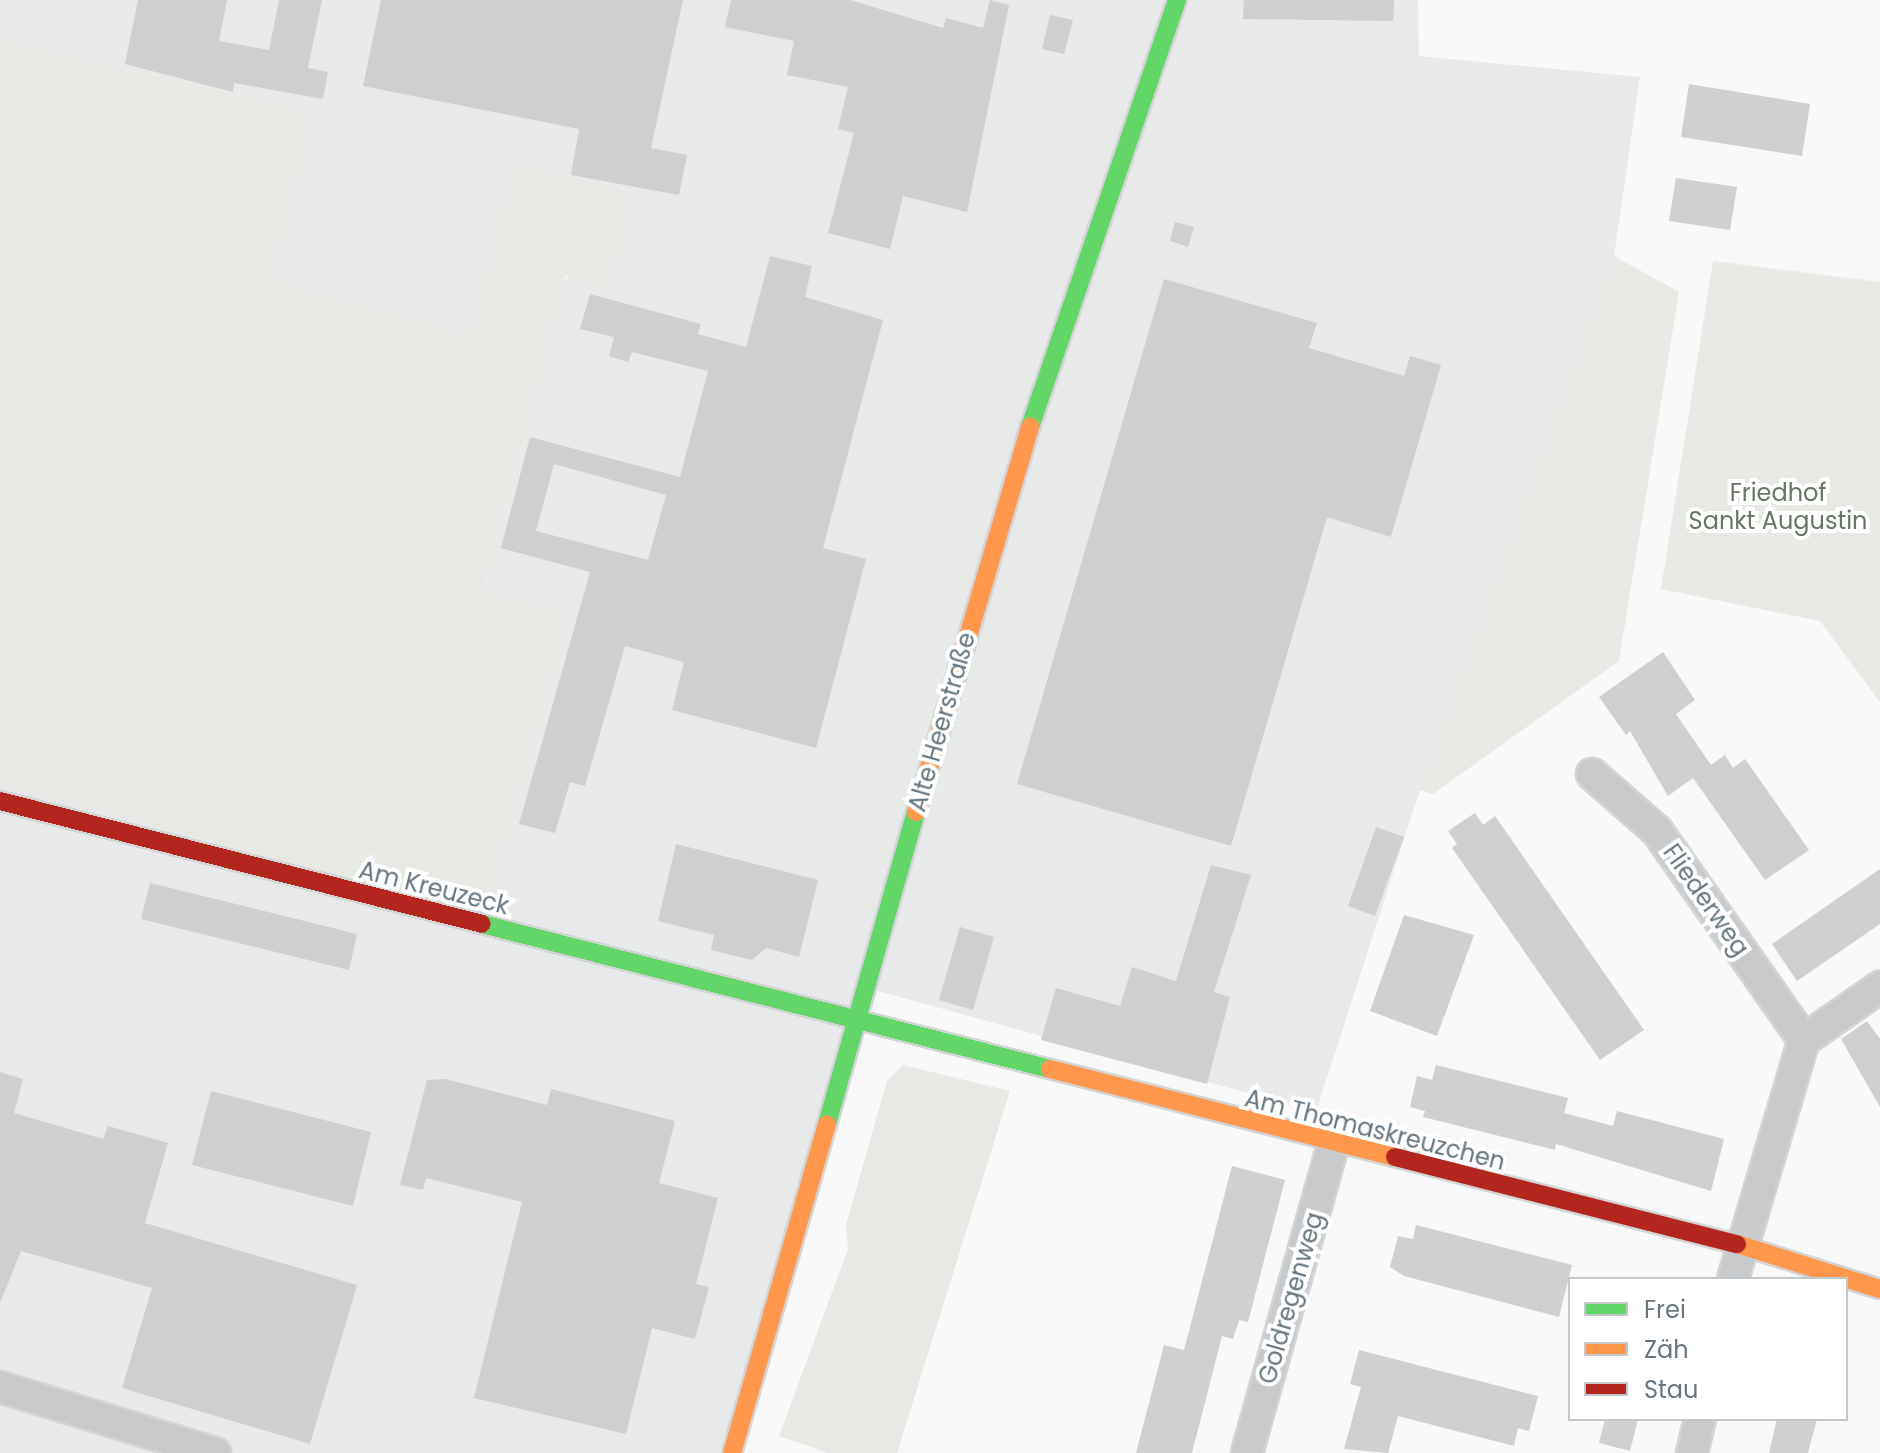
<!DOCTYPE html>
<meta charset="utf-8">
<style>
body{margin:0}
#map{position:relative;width:1880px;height:1453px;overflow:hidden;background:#f8f8f8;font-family:Poppins,sans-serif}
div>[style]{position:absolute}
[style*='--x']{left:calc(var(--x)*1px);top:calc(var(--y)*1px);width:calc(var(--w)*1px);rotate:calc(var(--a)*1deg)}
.built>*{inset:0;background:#e8e9e9}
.green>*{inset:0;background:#e7e9e5}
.building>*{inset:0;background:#ced0d1}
.roads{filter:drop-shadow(2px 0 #d3d4d5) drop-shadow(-2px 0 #d3d4d5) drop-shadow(0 2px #d3d4d5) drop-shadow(0 -2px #d3d4d5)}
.street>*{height:30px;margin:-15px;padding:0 15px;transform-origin:15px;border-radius:15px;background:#c9cacb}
.fast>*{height:18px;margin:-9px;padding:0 9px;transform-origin:9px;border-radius:9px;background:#63d668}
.slow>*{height:18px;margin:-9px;padding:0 9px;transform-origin:9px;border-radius:9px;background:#ff974d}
.jam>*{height:18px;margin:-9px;padding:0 9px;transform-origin:9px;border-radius:9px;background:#b3261e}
span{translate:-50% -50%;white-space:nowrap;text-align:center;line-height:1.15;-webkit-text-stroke:8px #fff;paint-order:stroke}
.park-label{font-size:24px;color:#687765}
.street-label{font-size:24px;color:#66757e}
.legend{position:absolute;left:1568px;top:1277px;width:280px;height:144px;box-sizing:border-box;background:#fff;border:2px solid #c2c8cb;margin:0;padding:10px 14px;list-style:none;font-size:24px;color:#66757e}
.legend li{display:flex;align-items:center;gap:16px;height:40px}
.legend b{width:40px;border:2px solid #c2c8cb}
</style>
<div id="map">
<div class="built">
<i style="clip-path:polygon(0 0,1418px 0,1419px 56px,1640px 77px,1614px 256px,1414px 808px,1316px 1112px,871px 989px,740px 1453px,0 1453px,0 784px,570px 614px,484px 592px,525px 433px,459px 414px,633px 194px,513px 163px,470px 335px,271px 280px,312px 111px,0 40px)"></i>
</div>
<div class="green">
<i style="clip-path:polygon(0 40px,312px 111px,272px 280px,469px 335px,513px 163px,634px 193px,608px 288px,566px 275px,484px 591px,570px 614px,484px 916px,0 784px)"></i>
<i style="clip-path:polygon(1114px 85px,1122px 90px,1003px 447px,996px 444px,1011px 395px)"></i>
<i style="clip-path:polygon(1614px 256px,1679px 292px,1619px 661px,1433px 794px,1420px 790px)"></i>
<i style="clip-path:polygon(1713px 261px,1880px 282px,1880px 702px,1820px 621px,1661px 589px)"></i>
<i style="clip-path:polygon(1038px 472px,1042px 480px,963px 753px,957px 751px)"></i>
<i style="clip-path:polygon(962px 497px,877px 786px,952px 503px)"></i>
<i style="clip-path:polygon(976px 504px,985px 507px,852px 965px,845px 965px)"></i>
<i style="clip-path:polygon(836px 908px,844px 910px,824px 961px,822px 961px)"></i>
<i style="clip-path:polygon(903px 1065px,1010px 1091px,897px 1453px,829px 1453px,779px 1436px,848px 1249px,846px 1225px,887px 1081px)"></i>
</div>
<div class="building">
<i style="clip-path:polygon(138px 0,227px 0,219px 41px,269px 50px,279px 0,322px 0,308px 68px,328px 72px,323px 99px,234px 83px,233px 92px,125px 64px)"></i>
<i style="clip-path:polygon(381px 0,683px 0,651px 148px,687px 155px,679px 195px,571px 175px,579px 129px,363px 86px)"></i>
<i style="clip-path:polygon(731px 0,850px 0,943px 28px,946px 18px,983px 28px,990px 0,1009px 5px,967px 212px,903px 196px,890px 249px,828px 233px,854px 133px,838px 129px,848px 87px,787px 75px,794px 41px,725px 27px)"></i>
<i style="clip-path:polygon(1244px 0,1394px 0,1393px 21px,1243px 19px)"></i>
<i style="clip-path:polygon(1050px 15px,1073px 20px,1064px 54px,1042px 49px)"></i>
<i style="clip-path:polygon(1689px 84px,1810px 104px,1802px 156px,1681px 137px)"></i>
<i style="clip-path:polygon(1676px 178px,1737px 187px,1730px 230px,1669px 221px)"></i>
<i style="clip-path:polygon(1175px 222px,1194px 227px,1188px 247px,1170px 241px)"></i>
<i style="clip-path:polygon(evenodd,770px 256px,812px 266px,805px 297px,883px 320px,823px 548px,866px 559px,816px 748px,672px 710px,684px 662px,625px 646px,585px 786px,570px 782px,555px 833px,519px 824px,590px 572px,501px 548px,530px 437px,680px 477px,708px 371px,632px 352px,628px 362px,609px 356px,614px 337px,580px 329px,590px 294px,701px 324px,698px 334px,746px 347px,770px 256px,554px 464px,666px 495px,648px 560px,536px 531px,554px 464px)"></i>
<i style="clip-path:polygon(1164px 279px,1317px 323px,1309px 348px,1404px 376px,1410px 356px,1441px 365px,1391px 537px,1327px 517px,1231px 846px,1017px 784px)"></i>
<i style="clip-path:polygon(1663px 652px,1695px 700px,1676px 714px,1711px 765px,1725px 755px,1733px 768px,1745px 759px,1809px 850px,1765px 880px,1693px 778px,1668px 796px,1630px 731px,1626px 735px,1599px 697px)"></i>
<i style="clip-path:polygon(1475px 813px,1483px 825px,1495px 816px,1644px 1030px,1600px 1060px,1452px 848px,1457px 844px,1448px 831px)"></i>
<i style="clip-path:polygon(1376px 827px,1404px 837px,1375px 916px,1348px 906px)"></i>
<i style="clip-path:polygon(676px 844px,818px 880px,799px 957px,766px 948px,752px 960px,711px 950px,714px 935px,658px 921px)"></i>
<i style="clip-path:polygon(1211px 865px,1251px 875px,1214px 992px,1230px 997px,1207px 1084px,1041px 1040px,1056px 988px,1120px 1006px,1132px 967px,1176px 981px)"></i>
<i style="clip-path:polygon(1880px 869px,1880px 924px,1797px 981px,1772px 944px)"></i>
<i style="clip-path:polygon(150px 883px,357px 934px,349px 970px,141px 919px)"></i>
<i style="clip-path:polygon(1404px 915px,1474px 935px,1437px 1036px,1370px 1011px)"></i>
<i style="clip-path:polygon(960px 927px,994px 937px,973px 1010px,939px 1000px)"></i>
<i style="clip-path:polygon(1867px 1021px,1880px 1039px,1880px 1107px,1841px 1039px)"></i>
<i style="clip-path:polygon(1436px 1065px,1568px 1098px,1564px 1113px,1613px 1126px,1617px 1111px,1724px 1139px,1711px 1191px,1556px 1144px,1555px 1150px,1423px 1117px,1425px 1111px,1410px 1107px,1417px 1076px,1432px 1080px)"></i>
<i style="clip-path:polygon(0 1072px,23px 1079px,14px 1113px,103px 1139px,108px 1126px,168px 1143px,145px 1223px,357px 1285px,310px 1444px,122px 1388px,152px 1288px,21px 1251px,0 1303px)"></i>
<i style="clip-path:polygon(445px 1079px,547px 1105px,551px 1089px,675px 1121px,659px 1183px,718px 1198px,696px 1284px,709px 1287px,695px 1339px,652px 1328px,626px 1434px,474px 1398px,522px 1202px,426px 1178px,423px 1190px,400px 1185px,427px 1080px)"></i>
<i style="clip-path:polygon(211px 1091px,371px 1132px,353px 1206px,192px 1165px)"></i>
<i style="clip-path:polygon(1232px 1166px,1285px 1180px,1248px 1322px,1239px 1320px,1233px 1339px,1222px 1336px,1192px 1453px,1136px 1453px,1164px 1345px,1184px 1350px)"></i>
<i style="clip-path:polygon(1416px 1225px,1572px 1265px,1559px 1317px,1404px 1276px,1390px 1267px,1398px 1236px,1413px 1239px)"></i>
<i style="clip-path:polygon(1359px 1350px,1538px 1396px,1529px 1431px,1518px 1428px,1514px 1446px,1398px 1416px,1388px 1453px,1344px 1449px,1361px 1387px,1350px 1384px)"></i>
<i style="clip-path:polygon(1605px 1419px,1638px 1419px,1630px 1451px,1599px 1443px)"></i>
<i style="clip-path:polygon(1777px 1419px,1817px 1419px,1808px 1453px,1769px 1453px)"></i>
</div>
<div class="roads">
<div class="street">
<i style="--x:1592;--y:774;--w:86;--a:41.2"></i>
<i style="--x:1657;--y:831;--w:256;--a:54.9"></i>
<i style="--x:1733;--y:1279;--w:249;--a:-73.5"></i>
<i style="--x:1804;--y:1040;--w:93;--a:-34.9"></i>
<i style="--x:0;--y:1387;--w:225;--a:17.1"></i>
<i style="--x:1247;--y:1453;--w:323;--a:-74.4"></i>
<i style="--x:1692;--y:1453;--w:35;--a:-77"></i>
</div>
<div class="fast">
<i style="--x:1030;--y:427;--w:452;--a:-71"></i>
<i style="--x:482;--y:924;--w:586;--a:14.32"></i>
<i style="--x:827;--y:1124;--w:324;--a:-74.1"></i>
</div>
<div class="slow">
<i style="--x:916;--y:812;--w:402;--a:-73.5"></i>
<i style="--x:1050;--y:1069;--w:356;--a:14.3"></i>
<i style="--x:1737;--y:1244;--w:150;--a:17.5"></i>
<i style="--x:732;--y:1453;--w:342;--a:-73.9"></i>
</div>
<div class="jam">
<i style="--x:0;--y:801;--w:497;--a:14.3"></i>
<i style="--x:1395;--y:1157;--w:353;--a:14.3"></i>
</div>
</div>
<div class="park-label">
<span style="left:1778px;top:507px">Friedhof<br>Sankt Augustin</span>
</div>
<div class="street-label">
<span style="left:942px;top:722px;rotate:-74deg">Alte Heerstraße</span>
<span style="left:434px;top:888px;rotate:14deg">Am Kreuzeck</span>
<span style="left:1706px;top:900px;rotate:55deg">Fliederweg</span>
<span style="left:1375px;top:1130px;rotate:14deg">Am Thomaskreuzchen</span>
<span style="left:1291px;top:1298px;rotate:-74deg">Goldregenweg</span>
</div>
<ul class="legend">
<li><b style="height:10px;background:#63d668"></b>Frei</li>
<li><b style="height:10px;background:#ff974d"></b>Zäh</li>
<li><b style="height:10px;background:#b3261e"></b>Stau</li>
</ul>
</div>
